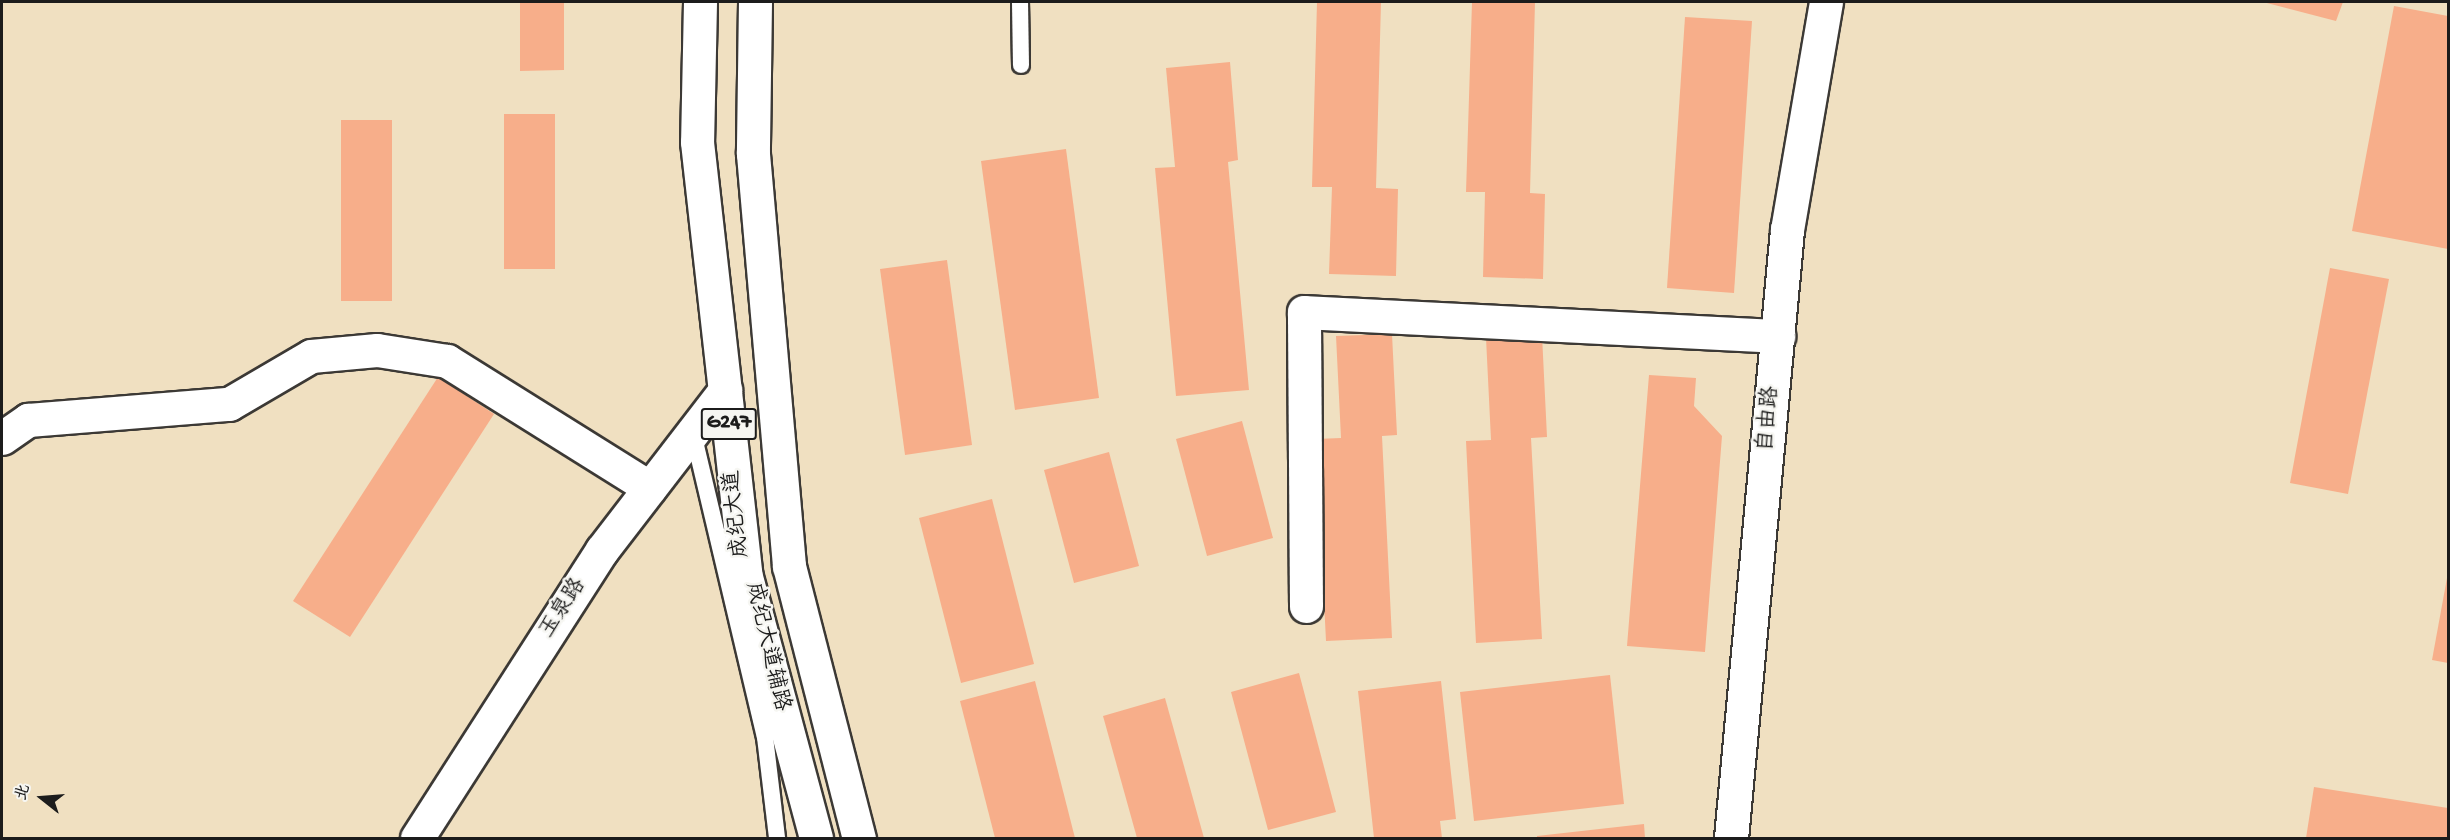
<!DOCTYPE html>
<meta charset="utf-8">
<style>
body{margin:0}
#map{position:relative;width:2450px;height:840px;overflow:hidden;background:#f0e0c1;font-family:"Gochi Hand","LXGW WenKai TC",sans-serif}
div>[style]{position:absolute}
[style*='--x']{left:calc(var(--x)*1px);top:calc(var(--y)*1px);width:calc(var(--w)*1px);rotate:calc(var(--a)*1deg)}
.building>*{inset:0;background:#f7ae8a}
.roads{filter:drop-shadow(2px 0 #3c3935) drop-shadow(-2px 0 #3c3935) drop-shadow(0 2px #3c3935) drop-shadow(0 -2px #3c3935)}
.service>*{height:16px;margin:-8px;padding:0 8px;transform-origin:8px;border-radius:8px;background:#fff}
.minor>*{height:33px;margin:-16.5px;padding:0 16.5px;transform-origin:16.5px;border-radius:16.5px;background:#fff}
.trunk>*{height:33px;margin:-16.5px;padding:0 16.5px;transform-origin:16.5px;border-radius:16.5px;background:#fff}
span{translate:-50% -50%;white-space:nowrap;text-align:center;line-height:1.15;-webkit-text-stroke:5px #f6f6f2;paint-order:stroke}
.shield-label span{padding:2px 4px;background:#f6f6f2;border:2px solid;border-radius:4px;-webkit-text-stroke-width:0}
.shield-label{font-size:21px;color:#1c1c1c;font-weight:700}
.street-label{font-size:22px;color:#1c1c1c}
.frame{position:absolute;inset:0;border:3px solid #1c1c1c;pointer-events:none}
.north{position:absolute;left:12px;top:768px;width:60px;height:60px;-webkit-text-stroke:4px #f6f6f2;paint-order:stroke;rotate:287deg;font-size:16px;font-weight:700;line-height:24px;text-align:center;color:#1c1c1c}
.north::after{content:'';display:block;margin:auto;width:21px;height:27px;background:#1c1c1c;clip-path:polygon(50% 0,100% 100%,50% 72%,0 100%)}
</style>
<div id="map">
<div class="building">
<i style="clip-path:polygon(520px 2px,564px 2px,564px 70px,520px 71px)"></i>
<i style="clip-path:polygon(1317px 2px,1381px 2px,1376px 188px,1398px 189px,1396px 276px,1329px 274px,1332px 187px,1312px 187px)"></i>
<i style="clip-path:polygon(1472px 2px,1535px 2px,1530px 193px,1545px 194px,1543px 279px,1483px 277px,1485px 192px,1466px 192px)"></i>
<i style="clip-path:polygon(2263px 2px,2343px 2px,2336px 21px)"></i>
<i style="clip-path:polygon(2394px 6px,2448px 16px,2448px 249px,2352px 231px)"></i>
<i style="clip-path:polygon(1685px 17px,1752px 21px,1734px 293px,1667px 288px)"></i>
<i style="clip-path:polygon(1230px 62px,1238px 160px,1228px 162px,1249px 390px,1176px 396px,1155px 168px,1175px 167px,1166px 68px)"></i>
<i style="clip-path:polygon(504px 114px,555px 114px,555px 269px,504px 269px)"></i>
<i style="clip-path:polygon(341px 120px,392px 120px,392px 301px,341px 301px)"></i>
<i style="clip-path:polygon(1066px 149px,1099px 398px,1015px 410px,981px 161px)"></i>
<i style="clip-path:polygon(947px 260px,972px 445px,905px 455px,880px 269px)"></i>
<i style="clip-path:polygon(2330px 268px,2389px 279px,2348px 494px,2290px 483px)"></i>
<i style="clip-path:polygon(1392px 334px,1397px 435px,1382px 436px,1392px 638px,1326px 641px,1316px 439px,1341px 438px,1336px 336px)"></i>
<i style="clip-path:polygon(1542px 335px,1547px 437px,1531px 438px,1542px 639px,1476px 643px,1466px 441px,1491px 440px,1486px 338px)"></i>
<i style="clip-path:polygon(1649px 375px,1696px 378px,1694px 406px,1722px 436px,1705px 652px,1627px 646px)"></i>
<i style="clip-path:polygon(438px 377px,494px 414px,350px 637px,293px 601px)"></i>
<i style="clip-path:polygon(1242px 421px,1273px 538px,1207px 556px,1176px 439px)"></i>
<i style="clip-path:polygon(1109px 452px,1139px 566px,1074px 583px,1044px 470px)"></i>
<i style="clip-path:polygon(992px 499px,1034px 664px,961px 683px,919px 518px)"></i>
<i style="clip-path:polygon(2447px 578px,2448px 578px,2448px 663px,2432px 660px)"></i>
<i style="clip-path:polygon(1299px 673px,1336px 812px,1268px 830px,1231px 692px)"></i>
<i style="clip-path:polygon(1610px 675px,1624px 804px,1474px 821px,1460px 692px)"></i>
<i style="clip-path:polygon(1035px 681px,1075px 838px,995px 838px,960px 701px)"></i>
<i style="clip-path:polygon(1441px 681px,1456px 819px,1440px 821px,1442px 838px,1374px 838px,1358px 691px)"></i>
<i style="clip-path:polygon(1165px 698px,1204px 838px,1137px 838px,1103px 716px)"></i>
<i style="clip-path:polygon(2314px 787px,2448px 808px,2448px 838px,2306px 838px)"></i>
<i style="clip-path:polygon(1644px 824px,1645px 838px,1537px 838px,1537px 836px)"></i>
</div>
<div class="roads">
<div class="service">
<i style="--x:1020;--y:2;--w:63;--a:89.1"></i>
<i style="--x:693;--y:433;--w:312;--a:76.7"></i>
<i style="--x:765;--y:737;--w:102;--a:83.2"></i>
</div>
<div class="minor">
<i style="--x:2;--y:438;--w:32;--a:-35"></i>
<i style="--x:28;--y:420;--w:202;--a:-4.6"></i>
<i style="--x:229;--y:404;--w:95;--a:-30.3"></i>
<i style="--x:311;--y:356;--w:66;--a:-5.2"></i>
<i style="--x:377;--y:350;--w:71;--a:8.9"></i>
<i style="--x:447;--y:361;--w:239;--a:32"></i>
<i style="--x:1306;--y:606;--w:294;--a:-90.4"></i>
<i style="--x:1304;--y:312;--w:475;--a:2.9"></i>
<i style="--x:417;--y:838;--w:342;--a:-57.3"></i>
<i style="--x:602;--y:550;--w:202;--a:-52.4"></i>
<i style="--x:1731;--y:838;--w:611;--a:-84.74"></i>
<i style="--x:1787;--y:230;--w:231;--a:-80.3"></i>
</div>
<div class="trunk">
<i style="--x:700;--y:2;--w:140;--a:91.2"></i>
<i style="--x:697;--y:142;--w:434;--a:83.6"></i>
<i style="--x:745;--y:573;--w:274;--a:75"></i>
<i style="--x:755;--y:2;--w:152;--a:90.8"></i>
<i style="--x:753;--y:154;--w:414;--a:85"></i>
<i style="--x:789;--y:566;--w:281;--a:75.6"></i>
</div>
</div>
<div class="shield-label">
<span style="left:729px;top:424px">G247</span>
</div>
<div class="street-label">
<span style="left:1770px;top:419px;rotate:-85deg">自由路</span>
<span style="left:738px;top:514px;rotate:-96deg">成纪大道</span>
<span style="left:564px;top:609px;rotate:-57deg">玉泉路</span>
<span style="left:766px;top:647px;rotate:77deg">成纪大道辅路</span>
</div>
<div class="frame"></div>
<div class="north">北</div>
</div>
